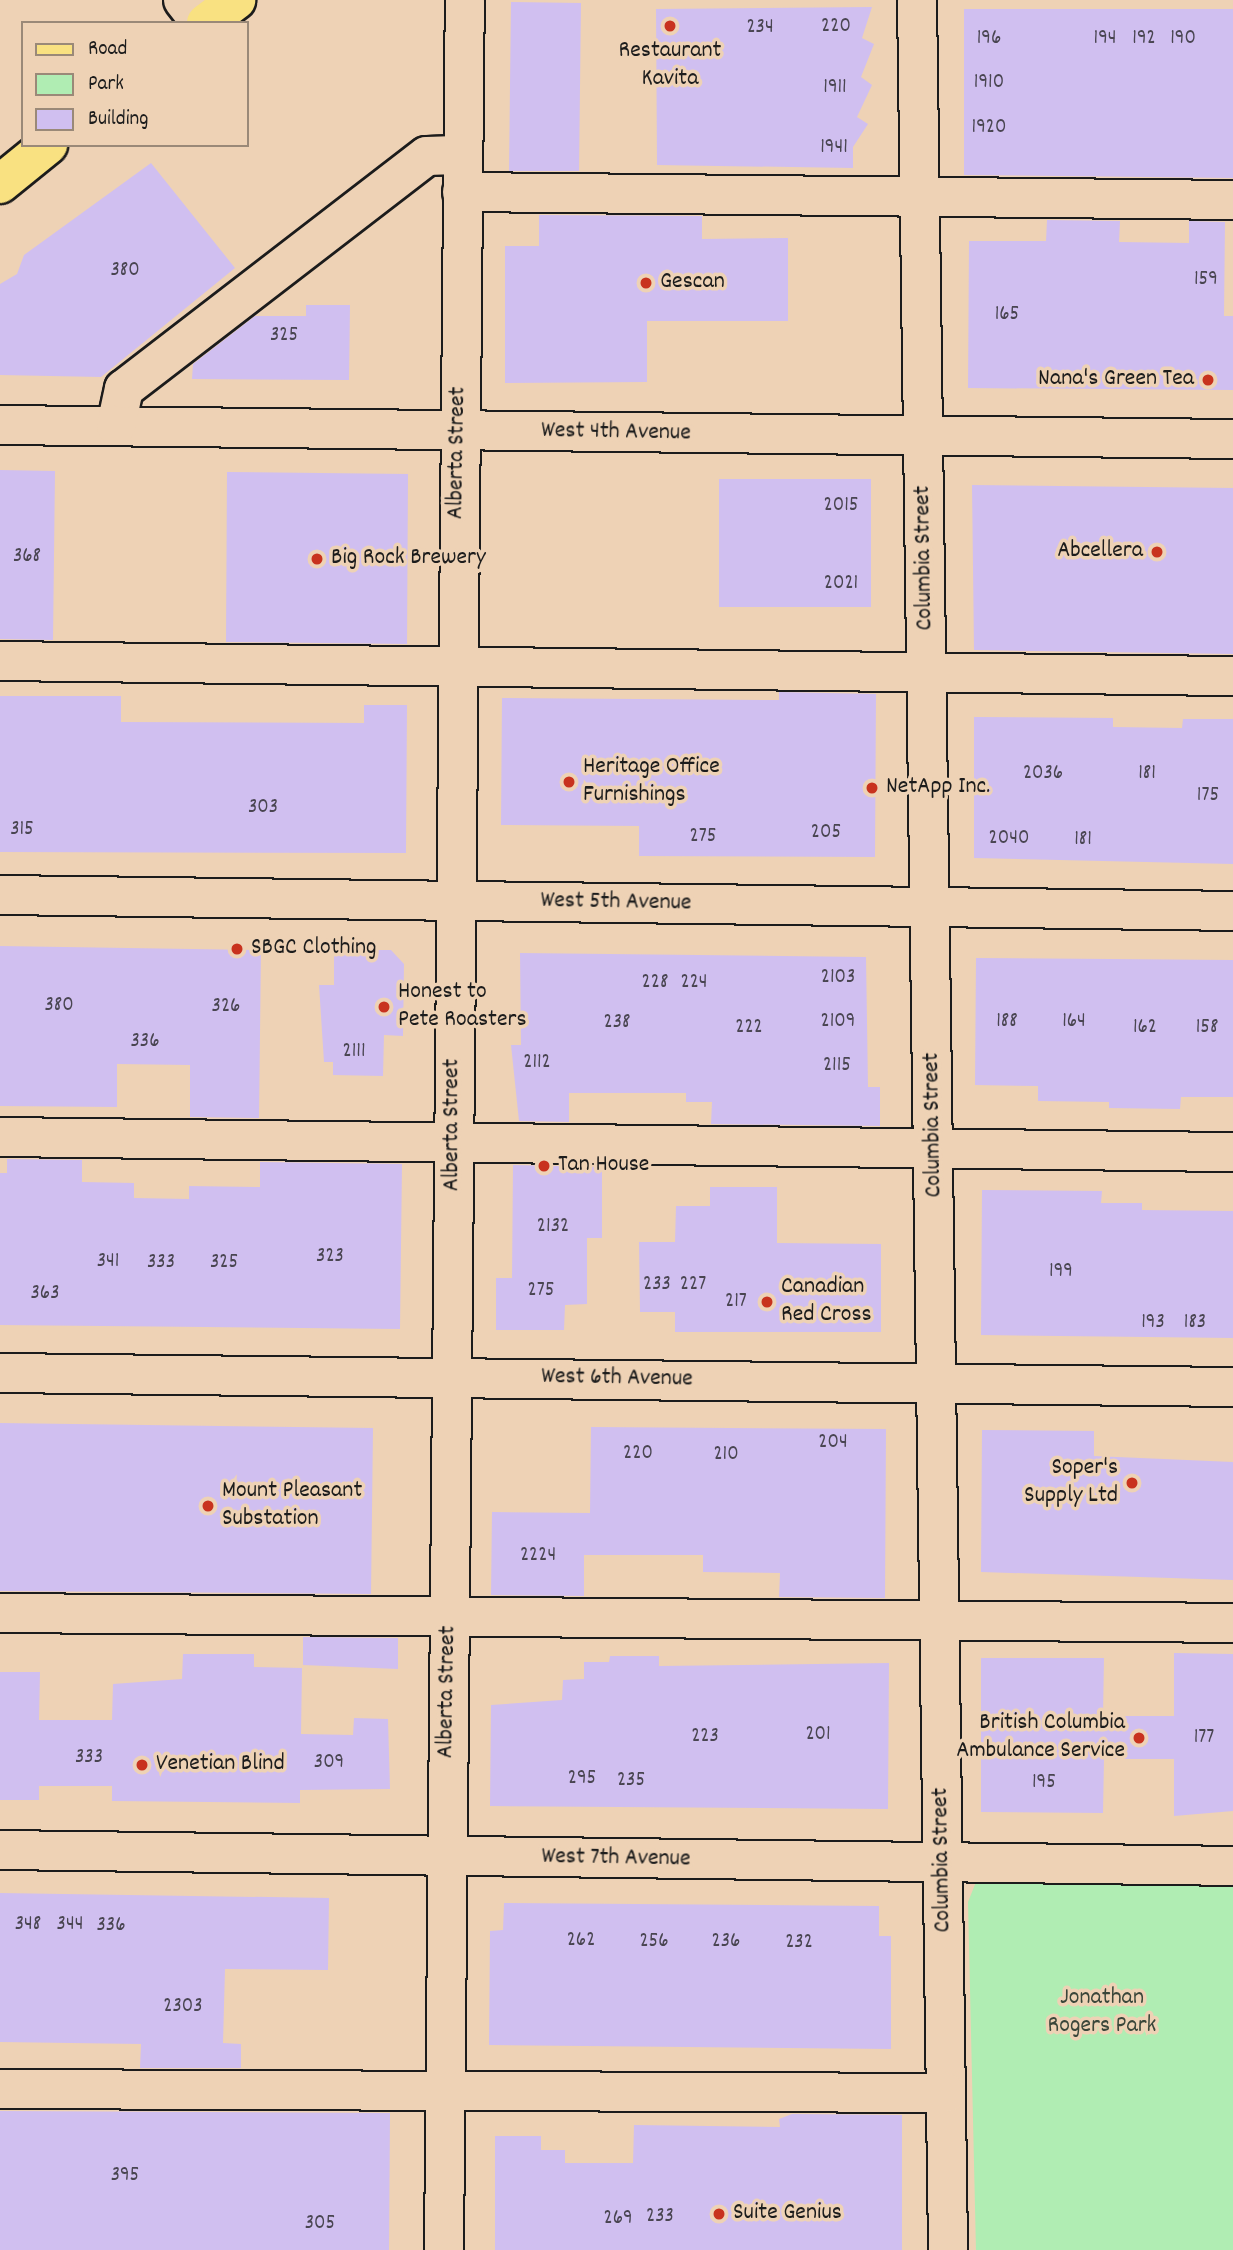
<!DOCTYPE html>
<style>
body{margin:0}
#map{position:relative;width:1233px;height:2250px;overflow:hidden;background:#eed2b5;font-family:Dekko,sans-serif}
div>[style]{position:absolute}
[style*='--x']{left:calc(var(--x)*1px);top:calc(var(--y)*1px);width:calc(var(--w)*1px);rotate:calc(var(--a)*1deg)}
.green>*{inset:0;background:#b0edb3}
.building>*{inset:0;background:#d0bff0}
.roads{filter:drop-shadow(2px 0 #1c1c1c) drop-shadow(-2px 0 #1c1c1c) drop-shadow(0 2px #1c1c1c) drop-shadow(0 -2px #1c1c1c)}
.minor>*{height:38px;margin:-19px;padding:0 19px;transform-origin:19px;border-radius:19px;background:#eed2b5}
.major>*{height:38px;margin:-19px;padding:0 19px;transform-origin:19px;border-radius:19px;background:#f9e181}
.dots>*{width:19px;height:19px;translate:-50% -50%;box-sizing:border-box;border:4px solid #eed2b5;border-radius:50%}
span{translate:-50% -50%;white-space:nowrap;text-align:center;line-height:1.15;-webkit-text-stroke:7px #eed2b5;paint-order:stroke}
.number-label{font-size:21px;color:#494551}
.number-label span{-webkit-text-stroke-width:0}
.poi-label{font-size:24px;color:#1c1c1c}
.left{translate:0 -50%;text-align:left}
.right{translate:-100% -50%;text-align:right}
.street-label{font-size:24px;color:#1c1c1c}
.park-label{font-size:24px;color:#3a463a}
.legend{position:absolute;left:21px;top:21px;width:228px;height:126px;box-sizing:border-box;background:#eed2b5;border:2px solid #9a8978;margin:0;padding:9px 12px;list-style:none;font-size:21px;color:#1c1c1c}
.legend li{display:flex;align-items:center;gap:14px;height:35px}
.legend b{width:35px;border:2px solid #9a8978}
</style>
<div id="map">
<div class="green">
<i style="clip-path:polygon(987px 1877px,1233px 1880px,1233px 2250px,976px 2250px,968px 1902px,976px 1882px)"></i>
</div>
<div class="building">
<i style="clip-path:polygon(511px 2px,581px 3px,579px 171px,509px 171px)"></i>
<i style="clip-path:polygon(872px 7px,862px 38px,874px 44px,861px 77px,872px 85px,857px 117px,868px 124px,853px 147px,853px 168px,657px 165px,656px 9px)"></i>
<i style="clip-path:polygon(964px 9px,1233px 9px,1233px 178px,964px 175px)"></i>
<i style="clip-path:polygon(151px 163px,235px 268px,101px 377px,0 375px,0 284px,17px 274px,24px 255px)"></i>
<i style="clip-path:polygon(539px 215px,702px 216px,702px 239px,788px 238px,788px 321px,647px 321px,647px 382px,505px 383px,505px 246px,539px 246px)"></i>
<i style="clip-path:polygon(1047px 220px,1120px 221px,1119px 242px,1189px 243px,1189px 221px,1225px 222px,1224px 316px,1233px 316px,1233px 390px,968px 388px,969px 241px,1046px 241px)"></i>
<i style="clip-path:polygon(306px 305px,350px 305px,349px 380px,192px 379px,193px 364px,255px 316px,306px 316px)"></i>
<i style="clip-path:polygon(0 470px,55px 471px,53px 640px,0 639px)"></i>
<i style="clip-path:polygon(227px 472px,408px 474px,407px 644px,226px 642px)"></i>
<i style="clip-path:polygon(719px 479px,871px 479px,871px 607px,719px 607px)"></i>
<i style="clip-path:polygon(972px 485px,1233px 488px,1233px 654px,974px 650px)"></i>
<i style="clip-path:polygon(779px 692px,876px 694px,875px 857px,639px 856px,639px 826px,501px 825px,502px 698px,779px 700px)"></i>
<i style="clip-path:polygon(0 696px,121px 696px,121px 722px,364px 723px,364px 705px,407px 705px,406px 853px,0 852px)"></i>
<i style="clip-path:polygon(974px 717px,1113px 718px,1113px 727px,1182px 728px,1183px 719px,1233px 719px,1233px 864px,974px 858px)"></i>
<i style="clip-path:polygon(0 946px,261px 950px,259px 1118px,190px 1117px,190px 1065px,117px 1064px,117px 1107px,0 1106px)"></i>
<i style="clip-path:polygon(334px 950px,391px 950px,404px 964px,403px 1036px,384px 1035px,383px 1076px,333px 1075px,333px 1062px,324px 1062px,319px 985px,334px 985px)"></i>
<i style="clip-path:polygon(520px 953px,866px 957px,868px 1087px,880px 1087px,880px 1126px,711px 1124px,712px 1102px,686px 1102px,686px 1093px,569px 1093px,569px 1122px,519px 1121px,511px 1045px,521px 1045px)"></i>
<i style="clip-path:polygon(976px 958px,1233px 960px,1233px 1097px,1181px 1097px,1180px 1109px,1109px 1108px,1109px 1102px,1038px 1101px,1038px 1086px,975px 1085px)"></i>
<i style="clip-path:polygon(7px 1159px,82px 1160px,82px 1182px,134px 1183px,134px 1198px,189px 1199px,189px 1186px,260px 1187px,260px 1162px,402px 1164px,400px 1329px,0 1325px,0 1173px,7px 1173px)"></i>
<i style="clip-path:polygon(513px 1165px,602px 1167px,602px 1238px,587px 1238px,587px 1304px,565px 1305px,564px 1330px,496px 1330px,496px 1278px,512px 1278px)"></i>
<i style="clip-path:polygon(710px 1187px,777px 1187px,777px 1243px,881px 1244px,881px 1332px,675px 1332px,675px 1312px,640px 1312px,639px 1242px,675px 1242px,676px 1206px,710px 1206px)"></i>
<i style="clip-path:polygon(982px 1190px,1102px 1191px,1101px 1203px,1142px 1203px,1142px 1210px,1233px 1211px,1233px 1338px,981px 1335px)"></i>
<i style="clip-path:polygon(0 1423px,373px 1428px,371px 1594px,0 1591px)"></i>
<i style="clip-path:polygon(591px 1427px,886px 1429px,885px 1598px,779px 1597px,780px 1573px,703px 1572px,703px 1555px,584px 1555px,584px 1596px,491px 1595px,492px 1512px,590px 1513px)"></i>
<i style="clip-path:polygon(982px 1430px,1094px 1431px,1094px 1456px,1233px 1462px,1233px 1580px,981px 1572px)"></i>
<i style="clip-path:polygon(303px 1637px,398px 1638px,398px 1669px,303px 1665px)"></i>
<i style="clip-path:polygon(1174px 1653px,1233px 1654px,1233px 1811px,1174px 1816px,1174px 1759px,1104px 1759px,1103px 1813px,981px 1812px,981px 1658px,1104px 1658px,1103px 1716px,1174px 1716px)"></i>
<i style="clip-path:polygon(183px 1654px,254px 1654px,254px 1667px,302px 1668px,301px 1734px,353px 1735px,354px 1718px,388px 1719px,390px 1789px,300px 1790px,300px 1803px,112px 1801px,112px 1786px,39px 1786px,39px 1800px,0 1800px,0 1672px,40px 1672px,39px 1720px,112px 1720px,113px 1684px,182px 1679px)"></i>
<i style="clip-path:polygon(610px 1656px,659px 1656px,659px 1666px,889px 1663px,888px 1809px,490px 1806px,491px 1705px,562px 1700px,563px 1680px,584px 1679px,584px 1662px,609px 1662px)"></i>
<i style="clip-path:polygon(0 1893px,329px 1898px,328px 1970px,225px 1969px,223px 2043px,241px 2044px,241px 2068px,140px 2068px,141px 2044px,0 2042px)"></i>
<i style="clip-path:polygon(504px 1903px,879px 1906px,879px 1936px,891px 1936px,891px 2049px,489px 2045px,490px 1931px,503px 1930px)"></i>
<i style="clip-path:polygon(0 2111px,390px 2113px,389px 2250px,0 2250px)"></i>
<i style="clip-path:polygon(792px 2114px,902px 2115px,902px 2250px,495px 2250px,495px 2136px,541px 2136px,541px 2150px,565px 2150px,565px 2163px,633px 2163px,634px 2125px,780px 2127px,779px 2119px)"></i>
</div>
<div class="roads">
<div class="minor">
<i style="--x:183;--y:0;--w:29;--a:52"></i>
<i style="--x:917;--y:0;--w:2250;--a:89.21"></i>
<i style="--x:462;--y:192;--w:771;--a:0.59"></i>
<i style="--x:0;--y:425;--w:1233;--a:0.65"></i>
<i style="--x:116;--y:426;--w:38;--a:-78"></i>
<i style="--x:124;--y:389;--w:382;--a:-37.6"></i>
<i style="--x:427;--y:156;--w:36;--a:-2"></i>
<i style="--x:0;--y:661;--w:1233;--a:0.7"></i>
<i style="--x:0;--y:895;--w:1233;--a:0.74"></i>
<i style="--x:0;--y:1137;--w:1233;--a:0.7"></i>
<i style="--x:0;--y:1373;--w:1233;--a:0.65"></i>
<i style="--x:0;--y:1613;--w:1233;--a:0.46"></i>
<i style="--x:0;--y:1850;--w:1233;--a:0.74"></i>
<i style="--x:0;--y:2089;--w:946;--a:0.24"></i>
<i style="--x:444;--y:2250;--w:2250;--a:-89.47"></i>
</div>
<div class="major">
<i style="--x:206;--y:23;--w:38;--a:-37"></i>
<i style="--x:0;--y:184;--w:62;--a:-39.1"></i>
</div>
</div>
<div class="dots">
<i style="left:670px;top:26px;background:#c8321e"></i>
<i style="left:646px;top:283px;background:#c8321e"></i>
<i style="left:1208px;top:380px;background:#c8321e"></i>
<i style="left:1157px;top:552px;background:#c8321e"></i>
<i style="left:317px;top:559px;background:#c8321e"></i>
<i style="left:569px;top:782px;background:#c8321e"></i>
<i style="left:872px;top:788px;background:#c8321e"></i>
<i style="left:237px;top:949px;background:#c8321e"></i>
<i style="left:384px;top:1007px;background:#c8321e"></i>
<i style="left:544px;top:1166px;background:#c8321e"></i>
<i style="left:767px;top:1302px;background:#c8321e"></i>
<i style="left:1132px;top:1483px;background:#c8321e"></i>
<i style="left:208px;top:1506px;background:#c8321e"></i>
<i style="left:1139px;top:1738px;background:#c8321e"></i>
<i style="left:142px;top:1765px;background:#c8321e"></i>
<i style="left:719px;top:2214px;background:#c8321e"></i>
</div>
<div class="number-label">
<span style="left:836px;top:27px">220</span>
<span style="left:760px;top:28px">234</span>
<span style="left:989px;top:39px">196</span>
<span style="left:1105px;top:39px">194</span>
<span style="left:1144px;top:39px">192</span>
<span style="left:1183px;top:39px">190</span>
<span style="left:989px;top:83px">1910</span>
<span style="left:835px;top:88px">1911</span>
<span style="left:989px;top:128px">1920</span>
<span style="left:834px;top:148px">1941</span>
<span style="left:125px;top:271px">380</span>
<span style="left:1206px;top:280px">159</span>
<span style="left:1007px;top:315px">165</span>
<span style="left:284px;top:336px">325</span>
<span style="left:841px;top:506px">2015</span>
<span style="left:27px;top:557px">368</span>
<span style="left:841px;top:584px">2021</span>
<span style="left:1043px;top:774px">2036</span>
<span style="left:1147px;top:774px">181</span>
<span style="left:1208px;top:796px">175</span>
<span style="left:263px;top:808px">303</span>
<span style="left:22px;top:830px">315</span>
<span style="left:826px;top:833px">205</span>
<span style="left:703px;top:837px">275</span>
<span style="left:1009px;top:839px">2040</span>
<span style="left:1083px;top:840px">181</span>
<span style="left:838px;top:978px">2103</span>
<span style="left:655px;top:983px">228</span>
<span style="left:694px;top:983px">224</span>
<span style="left:59px;top:1006px">380</span>
<span style="left:226px;top:1007px">326</span>
<span style="left:838px;top:1022px">2109</span>
<span style="left:1007px;top:1022px">188</span>
<span style="left:1074px;top:1022px">164</span>
<span style="left:617px;top:1023px">238</span>
<span style="left:749px;top:1028px">222</span>
<span style="left:1145px;top:1028px">162</span>
<span style="left:1207px;top:1028px">158</span>
<span style="left:145px;top:1042px">336</span>
<span style="left:354px;top:1052px">2111</span>
<span style="left:537px;top:1063px">2112</span>
<span style="left:837px;top:1066px">2115</span>
<span style="left:553px;top:1227px">2132</span>
<span style="left:330px;top:1257px">323</span>
<span style="left:108px;top:1262px">341</span>
<span style="left:161px;top:1263px">333</span>
<span style="left:224px;top:1263px">325</span>
<span style="left:1061px;top:1272px">199</span>
<span style="left:657px;top:1285px">233</span>
<span style="left:693px;top:1285px">227</span>
<span style="left:541px;top:1291px">275</span>
<span style="left:45px;top:1294px">363</span>
<span style="left:736px;top:1302px">217</span>
<span style="left:1153px;top:1323px">193</span>
<span style="left:1195px;top:1323px">183</span>
<span style="left:833px;top:1443px">204</span>
<span style="left:638px;top:1454px">220</span>
<span style="left:726px;top:1455px">210</span>
<span style="left:538px;top:1556px">2224</span>
<span style="left:818px;top:1735px">201</span>
<span style="left:705px;top:1737px">223</span>
<span style="left:1204px;top:1738px">177</span>
<span style="left:89px;top:1758px">333</span>
<span style="left:329px;top:1763px">309</span>
<span style="left:582px;top:1779px">295</span>
<span style="left:631px;top:1781px">235</span>
<span style="left:1044px;top:1783px">195</span>
<span style="left:28px;top:1925px">348</span>
<span style="left:70px;top:1925px">344</span>
<span style="left:111px;top:1926px">336</span>
<span style="left:581px;top:1941px">262</span>
<span style="left:654px;top:1942px">256</span>
<span style="left:726px;top:1942px">236</span>
<span style="left:799px;top:1943px">232</span>
<span style="left:183px;top:2007px">2303</span>
<span style="left:125px;top:2176px">395</span>
<span style="left:660px;top:2217px">233</span>
<span style="left:618px;top:2219px">269</span>
<span style="left:320px;top:2224px">305</span>
</div>
<div class="poi-label">
<span style="left:670px;top:66px">Restaurant<br>Kavita</span>
<span class="left" style="left:660px;top:283px">Gescan</span>
<span class="right" style="left:1194px;top:380px">Nana's Green Tea</span>
<span class="right" style="left:1143px;top:552px">Abcellera</span>
<span class="left" style="left:331px;top:559px">Big Rock Brewery</span>
<span class="left" style="left:583px;top:782px">Heritage Office<br>Furnishings</span>
<span class="left" style="left:886px;top:788px">NetApp Inc.</span>
<span class="left" style="left:251px;top:949px">SBGC Clothing</span>
<span class="left" style="left:398px;top:1007px">Honest to<br>Pete Roasters</span>
<span class="left" style="left:558px;top:1166px">Tan House</span>
<span class="left" style="left:781px;top:1302px">Canadian<br>Red Cross</span>
<span class="right" style="left:1118px;top:1483px">Soper's<br>Supply Ltd</span>
<span class="left" style="left:222px;top:1506px">Mount Pleasant<br>Substation</span>
<span class="right" style="left:1125px;top:1738px">British Columbia<br>Ambulance Service</span>
<span class="left" style="left:156px;top:1765px">Venetian Blind</span>
<span class="left" style="left:733px;top:2214px">Suite Genius</span>
</div>
<div class="street-label">
<span style="left:616px;top:433px;rotate:1deg">West 4th Avenue</span>
<span style="left:458px;top:453px;rotate:-89deg">Alberta Street</span>
<span style="left:925px;top:558px;rotate:-91deg">Columbia Street</span>
<span style="left:616px;top:903px;rotate:1deg">West 5th Avenue</span>
<span style="left:453px;top:1125px;rotate:-90deg">Alberta Street</span>
<span style="left:934px;top:1125px;rotate:-91deg">Columbia Street</span>
<span style="left:617px;top:1379px;rotate:1deg">West 6th Avenue</span>
<span style="left:448px;top:1692px;rotate:-89deg">Alberta Street</span>
<span style="left:616px;top:1859px;rotate:1deg">West 7th Avenue</span>
<span style="left:943px;top:1860px;rotate:-91deg">Columbia Street</span>
</div>
<div class="park-label">
<span style="left:1102px;top:2013px">Jonathan<br>Rogers Park</span>
</div>
<ul class="legend">
<li><b style="height:9px;background:#f9e181"></b>Road</li>
<li><b style="height:19px;background:#b0edb3"></b>Park</li>
<li><b style="height:19px;background:#d0bff0"></b>Building</li>
</ul>
</div>
